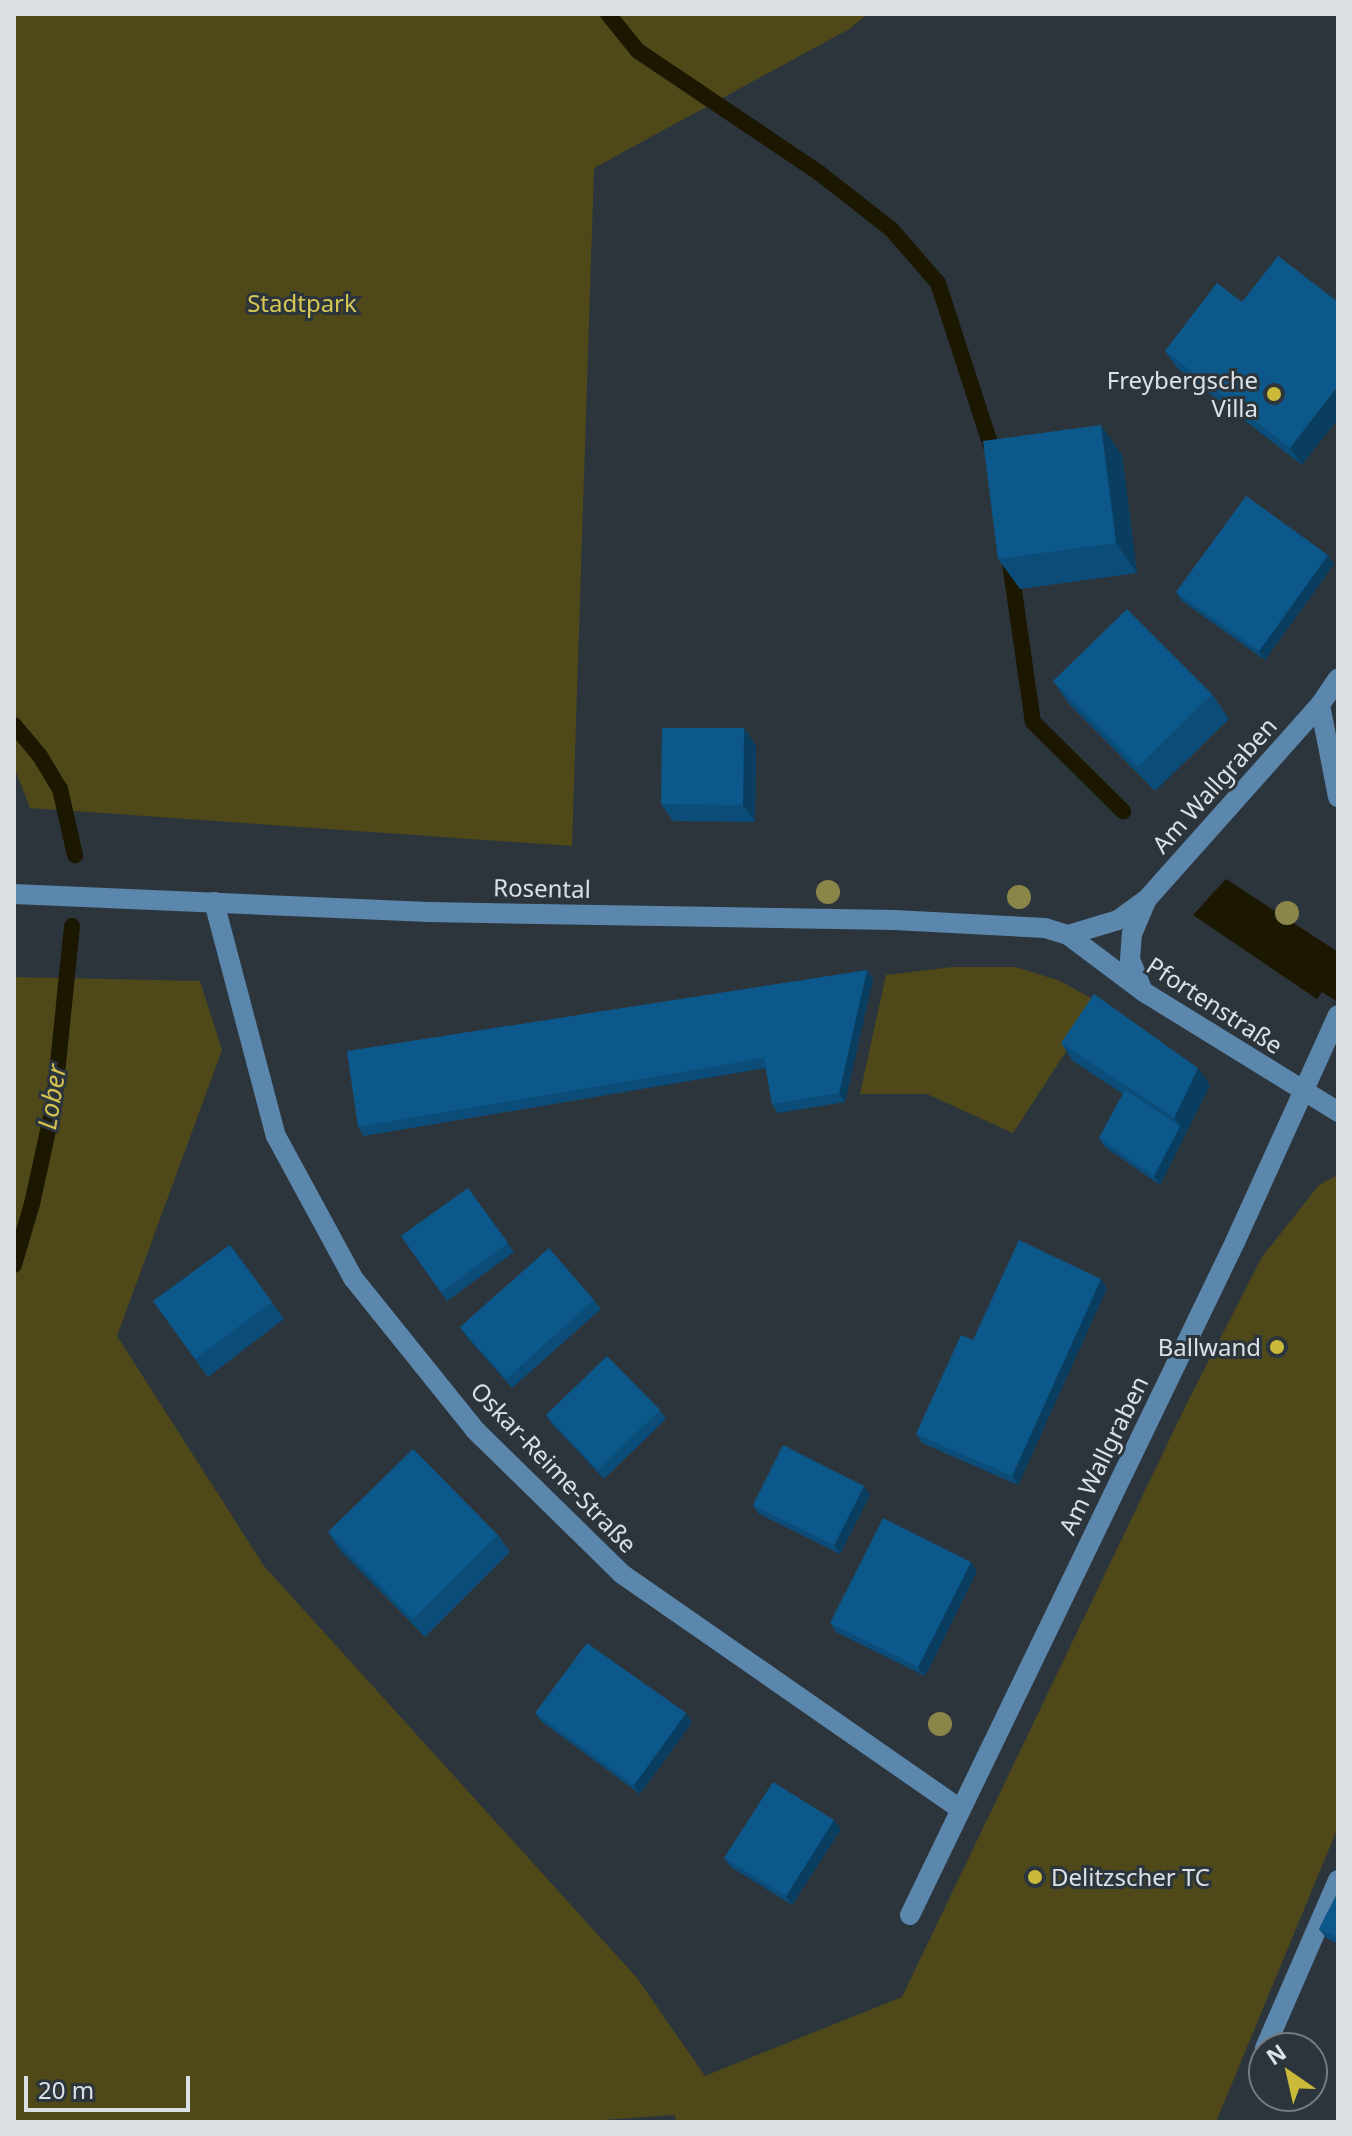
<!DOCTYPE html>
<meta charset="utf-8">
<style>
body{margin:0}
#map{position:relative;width:1352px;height:2136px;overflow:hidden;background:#2d353c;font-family:"Noto Sans",sans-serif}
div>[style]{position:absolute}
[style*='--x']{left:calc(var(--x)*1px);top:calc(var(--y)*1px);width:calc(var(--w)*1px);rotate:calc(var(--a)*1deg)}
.green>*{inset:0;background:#4f491a}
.water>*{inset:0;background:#1b1700}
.stream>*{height:16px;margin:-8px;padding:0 8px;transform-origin:8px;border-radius:8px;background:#1b1700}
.minor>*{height:20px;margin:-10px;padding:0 10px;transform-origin:10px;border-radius:10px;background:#5b87ad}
.trees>*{width:24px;height:24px;margin:-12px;border-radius:50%;background:#8a8549}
.wall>*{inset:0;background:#0b4c78}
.shaded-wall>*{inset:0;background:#093e61}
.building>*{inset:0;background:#0d588b}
.dots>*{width:22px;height:22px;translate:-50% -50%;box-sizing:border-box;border:4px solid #2d353c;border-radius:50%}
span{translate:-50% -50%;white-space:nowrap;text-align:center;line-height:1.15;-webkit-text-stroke:6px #2d353c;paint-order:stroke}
.park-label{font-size:24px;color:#d7c753}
.poi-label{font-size:24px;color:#dbe0e5}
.right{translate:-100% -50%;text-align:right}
.left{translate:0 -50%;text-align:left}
.street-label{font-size:24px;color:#dbe0e5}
.water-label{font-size:26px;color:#d3c34e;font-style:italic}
.frame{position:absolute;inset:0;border:16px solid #dbe0e5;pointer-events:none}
.north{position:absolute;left:1248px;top:2032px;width:80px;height:80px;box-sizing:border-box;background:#2d353c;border:2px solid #737980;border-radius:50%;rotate:326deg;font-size:22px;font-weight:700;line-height:32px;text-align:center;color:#dbe0e5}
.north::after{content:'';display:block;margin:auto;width:28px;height:36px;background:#cbba39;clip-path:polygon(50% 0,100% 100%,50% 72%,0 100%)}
.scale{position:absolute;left:24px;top:2076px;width:166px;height:36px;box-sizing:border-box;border:4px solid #dbe0e5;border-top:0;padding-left:10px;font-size:24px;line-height:28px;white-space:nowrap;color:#dbe0e5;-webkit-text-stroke:6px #2d353c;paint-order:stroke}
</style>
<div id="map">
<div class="green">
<i style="clip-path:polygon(14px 14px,868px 14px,849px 29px,594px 168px,572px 846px,30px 808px,14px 767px)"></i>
<i style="clip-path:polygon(953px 967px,1016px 967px,1060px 981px,1098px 1002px,1013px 1133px,927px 1094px,860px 1094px,886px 975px)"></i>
<i style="clip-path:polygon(14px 977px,200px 981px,222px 1050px,117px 1336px,264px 1566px,637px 1978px,705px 2076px,902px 1997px,1187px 1403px,1262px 1257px,1319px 1185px,1338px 1175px,1338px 1827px,1216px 2122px,676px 2122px,675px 2115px,572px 2122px,14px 2122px)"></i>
</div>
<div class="water">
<i style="clip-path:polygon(1226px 879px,1338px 952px,1338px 1002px,1322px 992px,1317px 999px,1193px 915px)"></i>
</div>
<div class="stream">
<i style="--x:608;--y:14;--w:48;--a:51"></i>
<i style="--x:638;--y:51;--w:217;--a:33.9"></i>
<i style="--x:818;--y:172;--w:93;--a:38"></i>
<i style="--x:891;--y:229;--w:72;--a:49"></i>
<i style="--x:938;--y:283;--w:184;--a:72"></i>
<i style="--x:1009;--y:556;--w:168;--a:81.8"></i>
<i style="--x:1033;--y:722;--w:127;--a:44.7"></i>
<i style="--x:14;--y:725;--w:40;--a:50"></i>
<i style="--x:40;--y:756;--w:39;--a:59"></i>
<i style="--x:60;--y:789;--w:68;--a:77.2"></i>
<i style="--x:14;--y:1265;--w:64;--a:-73.6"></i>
<i style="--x:32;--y:1204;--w:103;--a:-77.7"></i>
<i style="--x:54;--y:1103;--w:178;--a:-84.2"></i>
</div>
<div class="minor">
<i style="--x:1320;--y:705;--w:94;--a:78.9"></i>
<i style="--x:14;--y:894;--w:415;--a:2.5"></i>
<i style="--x:429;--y:912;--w:465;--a:1"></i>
<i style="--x:894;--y:920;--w:151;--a:3"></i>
<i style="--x:1045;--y:928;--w:24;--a:17"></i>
<i style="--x:1068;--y:935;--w:95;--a:36.9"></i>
<i style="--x:1144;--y:992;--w:228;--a:31.7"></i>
<i style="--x:214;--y:902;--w:242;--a:75.2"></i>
<i style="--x:276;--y:1136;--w:162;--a:61.5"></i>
<i style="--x:353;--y:1278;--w:195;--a:51.2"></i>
<i style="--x:475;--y:1430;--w:206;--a:44.4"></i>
<i style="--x:622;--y:1574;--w:412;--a:34.8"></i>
<i style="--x:1068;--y:935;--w:52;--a:-16.7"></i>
<i style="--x:1118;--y:920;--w:36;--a:-36"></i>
<i style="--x:1147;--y:899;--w:260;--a:-48.3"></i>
<i style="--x:1320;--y:705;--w:32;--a:-56"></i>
<i style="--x:1142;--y:989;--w:31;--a:-112"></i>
<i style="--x:1130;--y:960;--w:26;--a:-86"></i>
<i style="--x:1132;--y:934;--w:38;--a:-67"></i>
<i style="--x:910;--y:1915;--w:747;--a:-64.22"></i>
<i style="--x:1235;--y:1242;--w:249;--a:-65.6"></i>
<i style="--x:1265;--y:2048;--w:183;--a:-66.5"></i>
</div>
<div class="trees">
<i style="left:828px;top:892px"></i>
<i style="left:1019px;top:897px"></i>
<i style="left:1287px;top:913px"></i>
<i style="left:940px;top:1724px"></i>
</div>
<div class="wall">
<i style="clip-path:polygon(1217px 283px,1302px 465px,1177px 368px,1165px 351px)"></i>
<i style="clip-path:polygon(1122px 455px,1137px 573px,1020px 589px,998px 559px)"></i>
<i style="clip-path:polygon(1334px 564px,1265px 660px,1182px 601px,1176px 592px)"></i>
<i style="clip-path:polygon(1053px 681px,1212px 694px,1229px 719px,1155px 791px,1070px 705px)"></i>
<i style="clip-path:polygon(756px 745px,755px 822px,673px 821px,661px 804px)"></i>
<i style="clip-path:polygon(867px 970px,873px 979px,845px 1102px,778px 1113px,772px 1104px,766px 1068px,364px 1136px,358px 1127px)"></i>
<i style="clip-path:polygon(1061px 1043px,1210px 1085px,1160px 1185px,1105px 1147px,1099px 1138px,1123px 1094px,1073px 1061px)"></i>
<i style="clip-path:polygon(468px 1188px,514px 1252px,447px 1301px,401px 1236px)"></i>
<i style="clip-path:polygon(230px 1245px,284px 1319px,208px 1377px,153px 1301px)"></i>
<i style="clip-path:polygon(1107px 1288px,1018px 1485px,922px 1443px,916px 1434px,973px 1340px)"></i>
<i style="clip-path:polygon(594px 1300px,601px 1309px,512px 1388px,466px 1336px,460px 1327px)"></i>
<i style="clip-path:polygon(660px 1410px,666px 1419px,604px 1479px,552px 1424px,546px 1415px)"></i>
<i style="clip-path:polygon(870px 1495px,840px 1554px,759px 1514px,753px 1505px)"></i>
<i style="clip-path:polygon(328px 1532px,498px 1535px,510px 1552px,425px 1637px,340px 1550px)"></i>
<i style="clip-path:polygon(977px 1571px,925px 1676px,836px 1632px,830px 1623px)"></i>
<i style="clip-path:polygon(535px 1713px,692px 1722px,640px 1794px,542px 1722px)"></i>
<i style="clip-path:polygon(834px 1820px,841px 1829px,792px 1905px,731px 1867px,724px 1858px)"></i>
<i style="clip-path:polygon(1338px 1892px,1338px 1944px,1326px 1938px,1319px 1929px)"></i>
</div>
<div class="shaded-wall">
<i style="clip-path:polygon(1338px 386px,1338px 419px,1302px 465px,1290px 448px)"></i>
<i style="clip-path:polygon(1101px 425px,1122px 455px,1137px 573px,1116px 543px)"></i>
<i style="clip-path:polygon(1328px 555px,1334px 564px,1265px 660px,1259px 651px)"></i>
<i style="clip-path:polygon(744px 728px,756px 745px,755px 822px,743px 805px)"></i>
<i style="clip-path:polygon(867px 970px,873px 979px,845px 1102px,839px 1093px)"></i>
<i style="clip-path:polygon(1198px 1068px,1210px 1085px,1160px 1185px,1154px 1176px,1180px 1126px,1174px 1118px)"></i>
<i style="clip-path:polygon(1101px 1279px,1107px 1288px,1018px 1485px,1012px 1476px)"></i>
<i style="clip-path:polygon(864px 1486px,870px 1495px,840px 1554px,834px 1545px)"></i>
<i style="clip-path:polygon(971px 1562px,977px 1571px,925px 1676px,918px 1667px)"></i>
<i style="clip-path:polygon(686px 1713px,692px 1722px,640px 1794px,634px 1785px)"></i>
<i style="clip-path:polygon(834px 1820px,841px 1829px,792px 1905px,786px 1896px)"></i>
</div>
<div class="building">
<i style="clip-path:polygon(1278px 256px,1338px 302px,1338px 386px,1290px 448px,1165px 351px,1217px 283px,1242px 302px)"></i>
<i style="clip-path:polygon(1101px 425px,1116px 543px,998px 559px,983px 441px)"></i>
<i style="clip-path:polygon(1246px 496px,1328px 555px,1259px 651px,1176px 592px)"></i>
<i style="clip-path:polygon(1127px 609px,1212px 694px,1138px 767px,1053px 681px)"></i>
<i style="clip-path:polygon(662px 728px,744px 728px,743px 805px,661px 804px)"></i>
<i style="clip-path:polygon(867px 970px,839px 1093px,772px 1104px,764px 1058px,358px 1127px,347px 1051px)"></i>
<i style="clip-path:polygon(1094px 994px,1198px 1068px,1174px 1118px,1061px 1043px)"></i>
<i style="clip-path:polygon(1125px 1090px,1180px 1126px,1154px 1176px,1099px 1138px)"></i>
<i style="clip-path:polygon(468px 1188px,508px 1243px,441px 1292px,401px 1236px)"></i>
<i style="clip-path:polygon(1019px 1240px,1101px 1279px,1012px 1476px,916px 1434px,961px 1335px,973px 1340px)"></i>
<i style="clip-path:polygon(230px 1245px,272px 1302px,195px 1359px,153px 1301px)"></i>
<i style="clip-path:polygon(549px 1248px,594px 1300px,506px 1379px,460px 1327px)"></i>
<i style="clip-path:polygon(607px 1356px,660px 1410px,598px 1470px,546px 1415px)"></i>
<i style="clip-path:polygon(783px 1445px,864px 1486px,834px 1545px,753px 1505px)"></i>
<i style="clip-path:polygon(413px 1449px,498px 1535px,413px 1619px,328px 1532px)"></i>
<i style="clip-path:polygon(883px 1518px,971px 1562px,918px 1667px,830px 1623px)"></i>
<i style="clip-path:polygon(587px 1643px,686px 1713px,634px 1785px,535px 1713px)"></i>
<i style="clip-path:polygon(773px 1782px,834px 1820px,786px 1896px,724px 1858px)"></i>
<i style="clip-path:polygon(1338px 1892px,1338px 1938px,1319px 1929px)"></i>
</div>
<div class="dots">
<i style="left:1274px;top:394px;background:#cbba39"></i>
<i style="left:1277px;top:1347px;background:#cbba39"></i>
<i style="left:1035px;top:1877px;background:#cbba39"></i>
</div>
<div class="park-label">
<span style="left:302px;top:303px">Stadtpark</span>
</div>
<div class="poi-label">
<span class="right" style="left:1258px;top:394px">Freybergsche<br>Villa</span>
<span class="right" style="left:1261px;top:1347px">Ballwand</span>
<span class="left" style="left:1051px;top:1877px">Delitzscher TC</span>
</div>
<div class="street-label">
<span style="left:1214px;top:785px;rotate:-48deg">Am Wallgraben</span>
<span style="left:542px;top:888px;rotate:1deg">Rosental</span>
<span style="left:1215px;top:1005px;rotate:33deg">Pfortenstraße</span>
<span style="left:1103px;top:1455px;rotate:-64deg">Am Wallgraben</span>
<span style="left:554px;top:1467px;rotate:46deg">Oskar-Reime-Straße</span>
</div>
<div class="water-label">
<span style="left:52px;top:1097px;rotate:-81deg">Lober</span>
</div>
<div class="frame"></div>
<div class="north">N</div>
<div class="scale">20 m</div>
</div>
